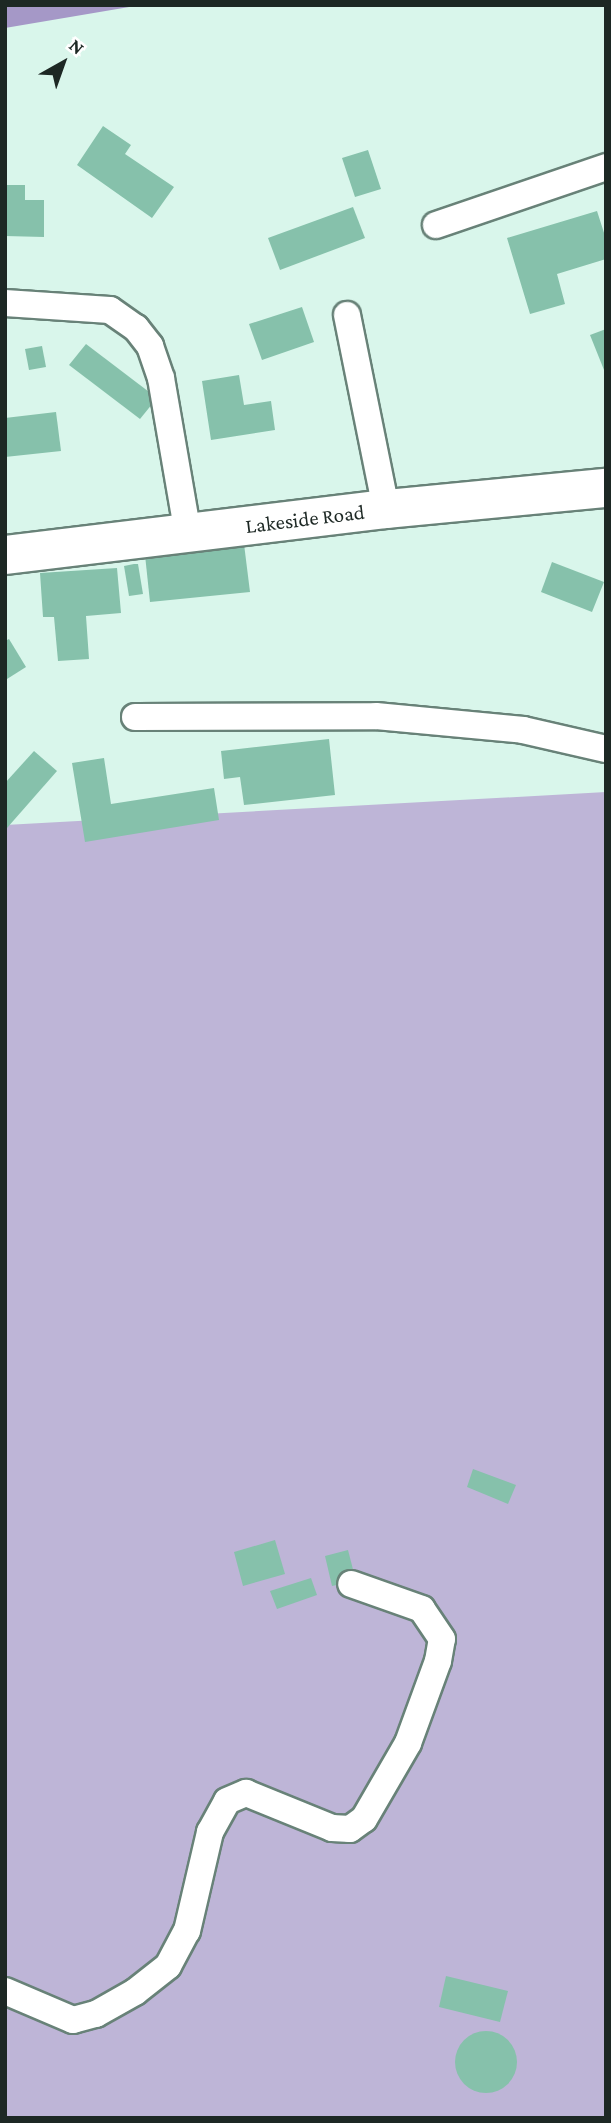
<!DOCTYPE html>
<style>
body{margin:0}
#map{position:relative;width:611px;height:2123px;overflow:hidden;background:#d9f6eb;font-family:"Crimson Pro",serif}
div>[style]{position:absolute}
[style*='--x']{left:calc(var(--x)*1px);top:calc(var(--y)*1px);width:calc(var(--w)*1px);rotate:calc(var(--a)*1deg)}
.green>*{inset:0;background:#beb5d7}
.water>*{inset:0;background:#a598c7}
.building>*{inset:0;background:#86c1ab}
.round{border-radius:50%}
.roads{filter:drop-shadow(2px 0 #688278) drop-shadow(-2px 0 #688278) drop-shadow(0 2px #688278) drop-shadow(0 -2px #688278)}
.street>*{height:26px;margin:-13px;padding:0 13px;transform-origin:13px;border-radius:13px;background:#fff}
.secondary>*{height:38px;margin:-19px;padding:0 19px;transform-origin:19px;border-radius:19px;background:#fff}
span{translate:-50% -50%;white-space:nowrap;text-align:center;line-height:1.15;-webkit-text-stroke:5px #fff;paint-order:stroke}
.street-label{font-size:21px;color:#1d2824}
.frame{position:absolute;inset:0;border:7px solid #1d2824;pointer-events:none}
.north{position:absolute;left:28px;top:28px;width:70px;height:70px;-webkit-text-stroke:5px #fff;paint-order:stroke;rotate:40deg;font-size:19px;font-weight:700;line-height:28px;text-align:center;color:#1d2824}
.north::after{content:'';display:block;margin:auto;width:24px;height:32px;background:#1d2824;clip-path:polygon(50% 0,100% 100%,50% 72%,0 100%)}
</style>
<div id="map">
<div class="green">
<i style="clip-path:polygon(606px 792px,606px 2118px,5px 2118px,5px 825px)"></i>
</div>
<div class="water">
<i style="clip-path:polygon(5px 5px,141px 5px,5px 28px)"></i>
</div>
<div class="building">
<i style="clip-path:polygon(103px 126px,131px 145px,125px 154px,174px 187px,152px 218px,77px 165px)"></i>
<i style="clip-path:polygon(368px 150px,381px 189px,355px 197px,342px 158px)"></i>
<i style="clip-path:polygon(5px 185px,25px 185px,25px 200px,44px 200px,44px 237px,5px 236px)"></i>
<i style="clip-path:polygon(353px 207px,365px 238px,280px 270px,268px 238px)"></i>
<i style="clip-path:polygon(597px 211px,606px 239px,606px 259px,557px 274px,565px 304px,530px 314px,507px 238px)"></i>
<i style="clip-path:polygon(302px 307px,314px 342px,262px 360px,249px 324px)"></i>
<i style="clip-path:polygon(606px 329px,606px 375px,590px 335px)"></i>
<i style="clip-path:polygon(86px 344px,157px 398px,140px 419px,69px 365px)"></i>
<i style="clip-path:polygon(42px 346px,46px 367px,29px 370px,25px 349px)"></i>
<i style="clip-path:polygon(239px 375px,244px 405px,271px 401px,275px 430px,211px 440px,202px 381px)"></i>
<i style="clip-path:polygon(56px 412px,61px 451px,5px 457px,5px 418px)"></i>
<i style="clip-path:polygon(244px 544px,250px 592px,150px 602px,145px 555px)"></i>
<i style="clip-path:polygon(552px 562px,604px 582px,592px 612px,541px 592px)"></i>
<i style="clip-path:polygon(134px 564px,138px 564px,143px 594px,129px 596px,124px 566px)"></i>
<i style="clip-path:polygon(117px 568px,121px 613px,86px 616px,89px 659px,58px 661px,54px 617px,43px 617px,40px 573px)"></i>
<i style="clip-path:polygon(9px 639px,26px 667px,7px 679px,5px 641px)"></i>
<i style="clip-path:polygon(329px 739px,335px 795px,244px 805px,240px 777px,224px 779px,221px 751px)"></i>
<i style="clip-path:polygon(34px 751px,57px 771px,7px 828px,5px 783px)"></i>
<i style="clip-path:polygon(104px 758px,111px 804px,214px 788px,219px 820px,85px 842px,72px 763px)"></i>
<i style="clip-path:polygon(473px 1469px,516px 1485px,508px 1504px,467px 1487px)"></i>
<i style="clip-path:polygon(275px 1540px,285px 1574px,243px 1586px,234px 1552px)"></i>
<i style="clip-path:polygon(348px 1550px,356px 1581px,332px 1586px,325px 1556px)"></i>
<i style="clip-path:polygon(311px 1578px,317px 1595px,277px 1609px,270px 1591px)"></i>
<i style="clip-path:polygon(446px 1976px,508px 1991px,500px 2022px,439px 2007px)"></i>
<i class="round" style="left:455px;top:2031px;width:62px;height:62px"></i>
</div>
<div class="roads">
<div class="street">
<i style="--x:436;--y:225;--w:180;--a:-18.8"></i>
<i style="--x:5;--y:303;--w:105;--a:3.8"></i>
<i style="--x:110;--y:310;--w:32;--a:35"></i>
<i style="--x:136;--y:328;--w:23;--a:52"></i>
<i style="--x:150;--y:346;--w:34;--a:71"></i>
<i style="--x:161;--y:378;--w:158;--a:80.2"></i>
<i style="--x:347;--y:315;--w:198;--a:78.6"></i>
<i style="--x:135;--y:717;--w:241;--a:-0.2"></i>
<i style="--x:376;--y:716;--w:148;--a:5.4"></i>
<i style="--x:523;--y:730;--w:85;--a:12.9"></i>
<i style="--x:5;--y:1991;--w:74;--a:23.1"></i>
<i style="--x:73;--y:2020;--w:24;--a:-15"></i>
<i style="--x:96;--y:2014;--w:45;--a:-29.4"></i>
<i style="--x:135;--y:1992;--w:42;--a:-38.2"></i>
<i style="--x:168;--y:1966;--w:40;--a:-62"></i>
<i style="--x:187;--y:1931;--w:102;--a:-76.9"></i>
<i style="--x:210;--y:1832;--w:35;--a:-61"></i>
<i style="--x:227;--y:1801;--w:21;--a:-23"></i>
<i style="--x:246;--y:1793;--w:93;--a:22.1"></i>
<i style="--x:332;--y:1828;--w:18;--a:3"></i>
<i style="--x:350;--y:1829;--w:17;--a:-36"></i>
<i style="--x:364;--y:1819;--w:88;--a:-59.9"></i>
<i style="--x:408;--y:1743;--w:87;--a:-69.9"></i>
<i style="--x:438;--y:1661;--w:22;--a:-80"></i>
<i style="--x:442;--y:1639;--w:36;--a:-124"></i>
<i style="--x:422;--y:1609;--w:75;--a:-160.6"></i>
</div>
<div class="secondary">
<i style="--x:5;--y:555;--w:384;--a:-6.9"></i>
<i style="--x:386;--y:509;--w:221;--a:-5.5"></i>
</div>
</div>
<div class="street-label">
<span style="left:305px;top:519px;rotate:-7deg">Lakeside Road</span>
</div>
<div class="frame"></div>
<div class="north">N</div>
</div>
